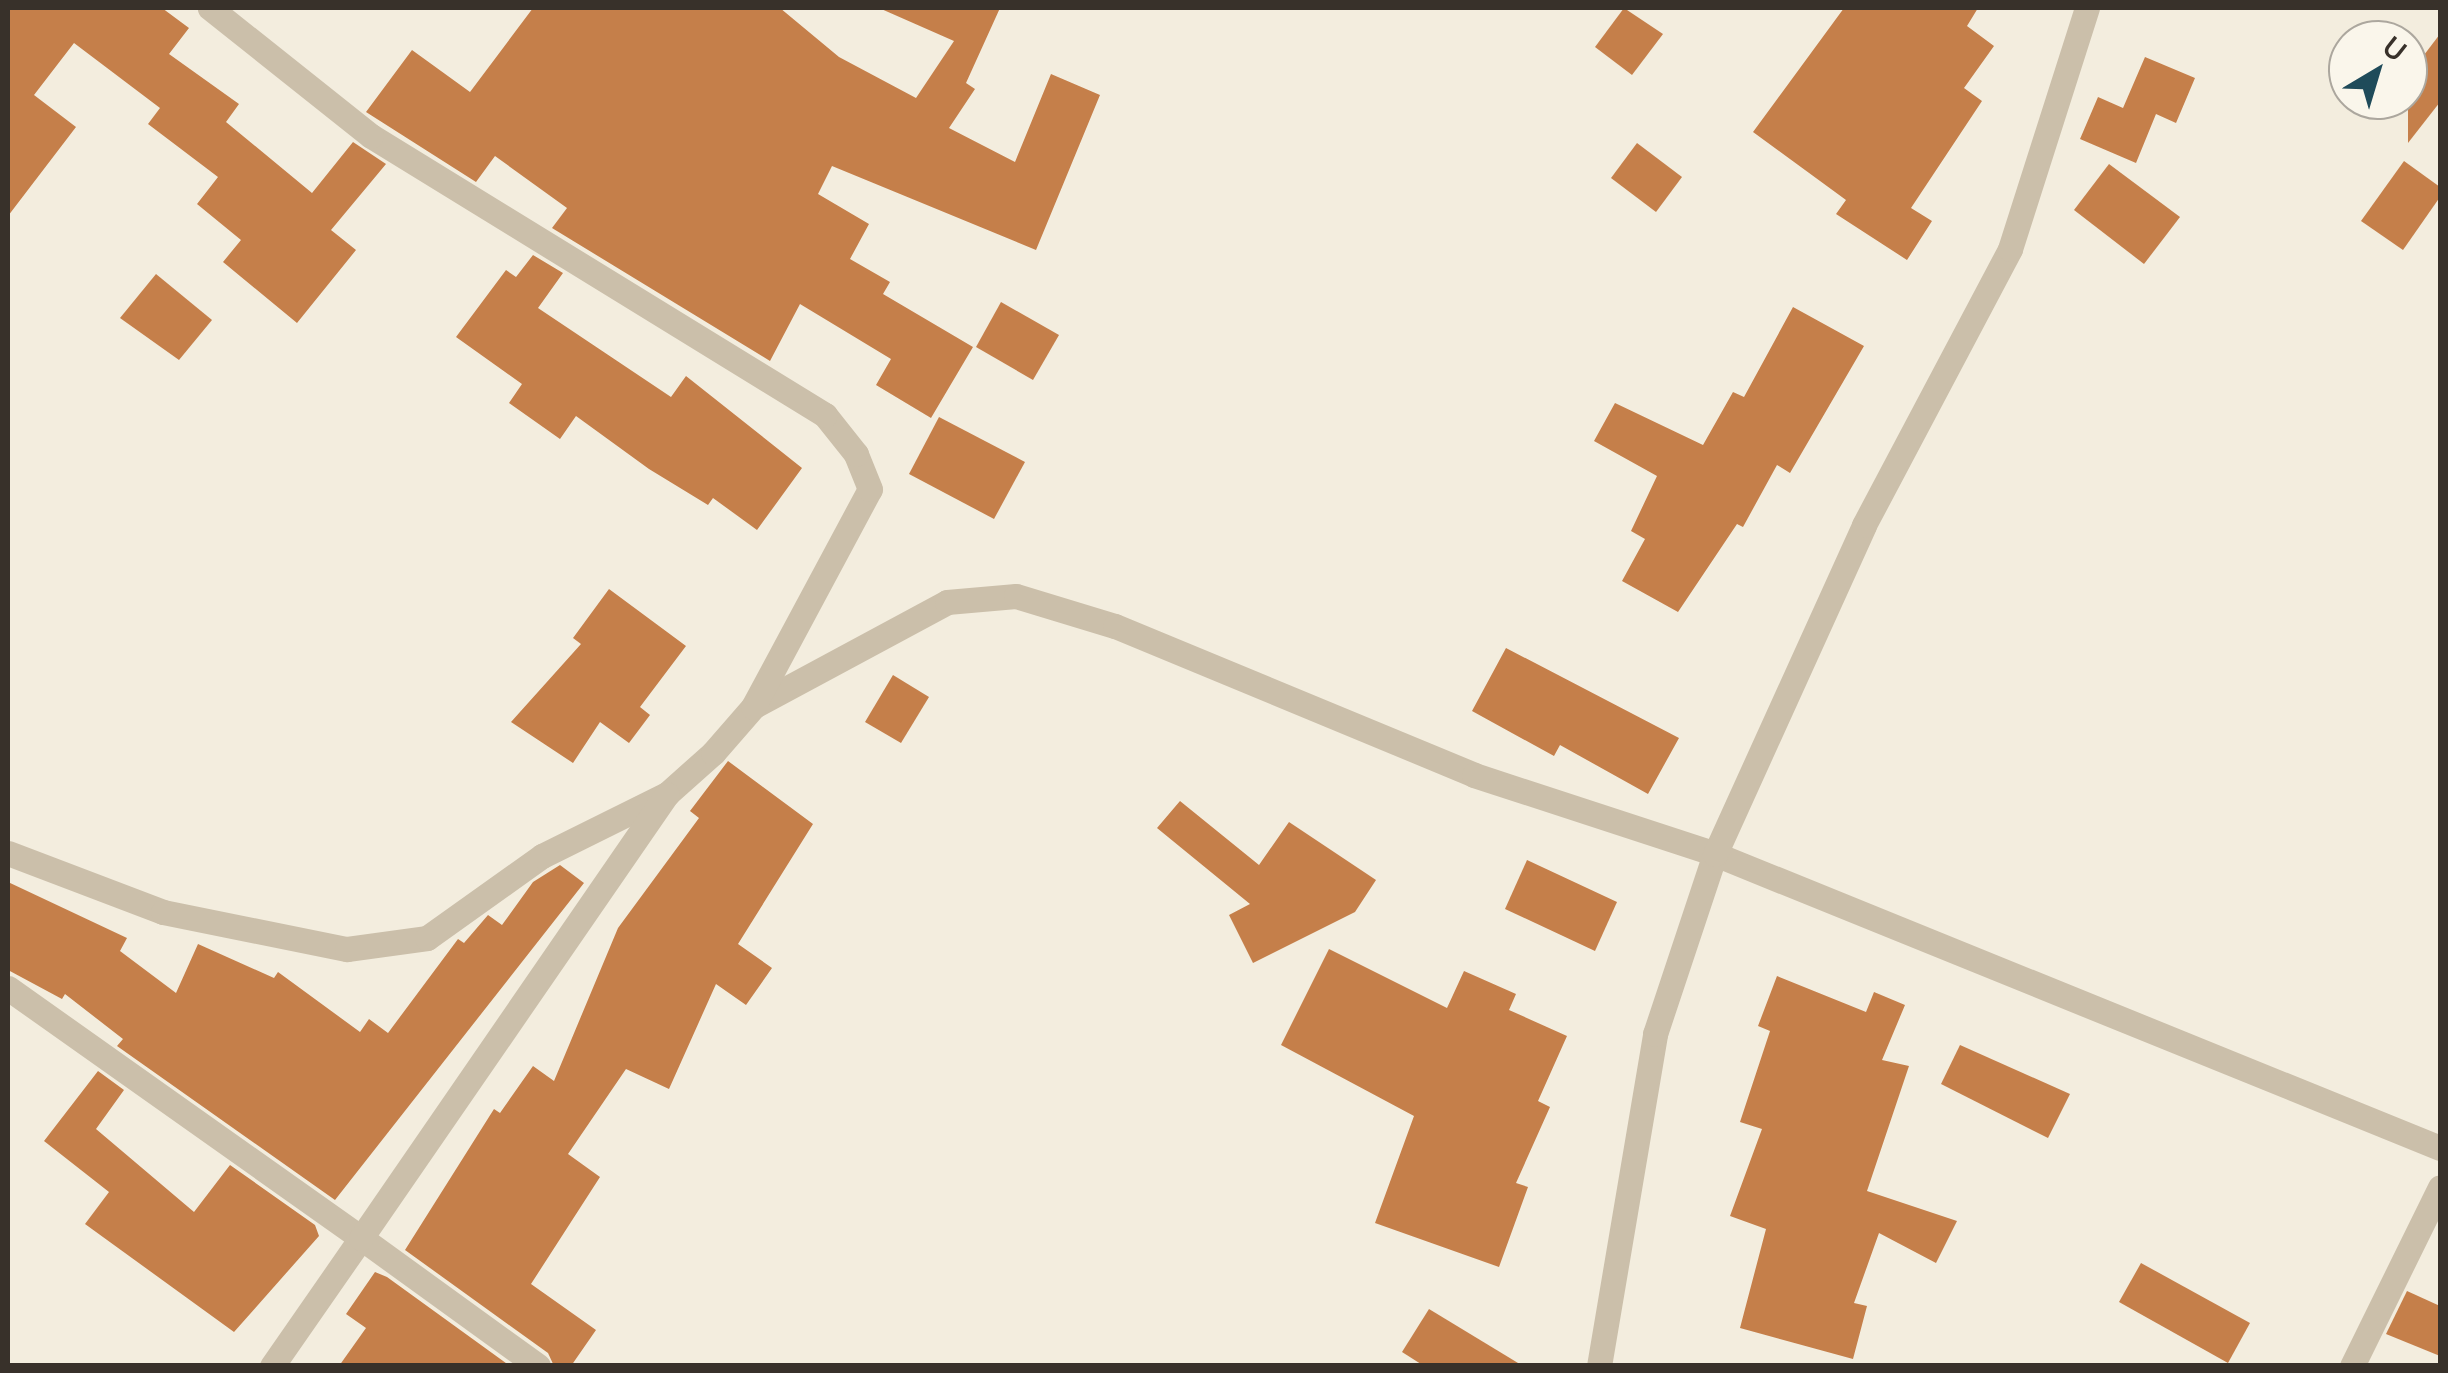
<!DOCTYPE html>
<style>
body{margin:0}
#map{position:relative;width:2448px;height:1373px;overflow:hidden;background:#f3edde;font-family:Manrope,sans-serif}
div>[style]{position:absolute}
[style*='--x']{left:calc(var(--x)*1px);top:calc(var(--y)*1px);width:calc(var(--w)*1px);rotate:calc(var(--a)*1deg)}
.building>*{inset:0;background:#c57f4a}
.street>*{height:25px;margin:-12.5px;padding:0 12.5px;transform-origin:12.5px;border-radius:12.5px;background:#cbbfaa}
span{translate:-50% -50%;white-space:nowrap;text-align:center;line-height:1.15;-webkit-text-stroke:8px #faf6eb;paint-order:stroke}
.frame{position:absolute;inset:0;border:10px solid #38312a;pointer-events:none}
.north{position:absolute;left:2328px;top:20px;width:100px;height:100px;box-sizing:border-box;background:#faf6eb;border:2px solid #aca79e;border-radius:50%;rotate:38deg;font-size:28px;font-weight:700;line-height:40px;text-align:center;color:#38312a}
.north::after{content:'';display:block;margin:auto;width:35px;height:45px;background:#1f4b5a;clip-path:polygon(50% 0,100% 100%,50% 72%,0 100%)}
</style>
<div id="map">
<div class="building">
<i style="clip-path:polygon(8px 8px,162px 8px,189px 28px,169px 54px,239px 104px,226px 122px,312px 193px,353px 142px,386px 164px,331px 230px,356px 250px,297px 323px,223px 262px,241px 240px,197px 204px,218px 177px,148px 124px,160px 108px,74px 43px,34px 95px,76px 127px,8px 216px)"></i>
<i style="clip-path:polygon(533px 8px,780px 8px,839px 57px,916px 98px,954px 41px,879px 8px,1000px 8px,966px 83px,975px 89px,949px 128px,1015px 162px,1051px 74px,1100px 95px,1036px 250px,832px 166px,818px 194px,869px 224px,850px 259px,890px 282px,883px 294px,973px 347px,931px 418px,876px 385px,891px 359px,800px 304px,770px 361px,552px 228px,567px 208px,495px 156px,476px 182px,366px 112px,412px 50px,470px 92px)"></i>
<i style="clip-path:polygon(1624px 8px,1663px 34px,1632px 75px,1595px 47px)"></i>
<i style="clip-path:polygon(1844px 8px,1978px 8px,1967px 26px,1994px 46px,1964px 88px,1982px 101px,1911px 208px,1932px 221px,1907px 260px,1836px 214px,1846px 200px,1753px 132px)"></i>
<i style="clip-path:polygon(2440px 34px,2440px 102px,2408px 143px,2408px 76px)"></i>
<i style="clip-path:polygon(2145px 57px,2195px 78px,2176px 123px,2156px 114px,2136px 163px,2080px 139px,2098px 97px,2123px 108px)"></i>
<i style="clip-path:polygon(1637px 143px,1682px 177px,1656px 212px,1611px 178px)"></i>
<i style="clip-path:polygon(2404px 161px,2440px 187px,2440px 197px,2403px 250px,2361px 221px)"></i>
<i style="clip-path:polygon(2109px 164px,2180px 217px,2144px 264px,2074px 210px)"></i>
<i style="clip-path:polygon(533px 255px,563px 273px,538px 308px,671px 397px,686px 376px,802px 468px,757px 530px,713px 498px,708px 505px,649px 469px,576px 416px,560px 439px,509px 403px,522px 384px,456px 337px,506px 270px,516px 277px)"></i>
<i style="clip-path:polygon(156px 274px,212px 320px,179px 360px,120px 318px)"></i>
<i style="clip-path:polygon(1001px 302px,1059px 335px,1033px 380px,976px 347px)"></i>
<i style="clip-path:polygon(1793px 307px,1864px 346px,1790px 473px,1777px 465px,1743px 527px,1737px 524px,1678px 612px,1622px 581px,1645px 539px,1631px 531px,1657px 476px,1594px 441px,1615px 403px,1703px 445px,1733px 392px,1744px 397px)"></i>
<i style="clip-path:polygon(939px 417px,1025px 462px,994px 519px,909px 474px)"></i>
<i style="clip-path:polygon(609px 589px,686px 646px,640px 707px,650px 715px,629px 743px,600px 722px,573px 763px,511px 722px,581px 644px,573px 638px)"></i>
<i style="clip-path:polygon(1506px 648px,1679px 738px,1648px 794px,1560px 745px,1554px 756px,1472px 711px)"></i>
<i style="clip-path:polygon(893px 675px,929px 697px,901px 743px,865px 722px)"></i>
<i style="clip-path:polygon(728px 761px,813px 824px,738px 944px,772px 968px,746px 1005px,716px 984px,669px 1089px,626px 1069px,568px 1154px,600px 1177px,531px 1284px,596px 1330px,571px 1366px,554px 1366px,548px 1353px,405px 1250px,494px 1109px,500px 1113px,533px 1066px,554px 1081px,618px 928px,699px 818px,690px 811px)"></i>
<i style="clip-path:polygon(1180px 801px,1259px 865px,1289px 822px,1376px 880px,1355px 912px,1253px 963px,1229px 915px,1250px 904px,1157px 828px)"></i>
<i style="clip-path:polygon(1527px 860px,1617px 902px,1595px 951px,1505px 909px)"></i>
<i style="clip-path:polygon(560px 865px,584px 883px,335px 1200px,117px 1046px,123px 1039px,65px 994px,62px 999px,8px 970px,8px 882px,127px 938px,120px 951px,176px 993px,198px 944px,274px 978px,278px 972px,360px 1032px,369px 1019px,388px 1033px,458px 939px,464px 943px,488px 915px,502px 925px,533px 882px)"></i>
<i style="clip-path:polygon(1329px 949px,1447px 1008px,1464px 971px,1516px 994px,1509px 1010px,1567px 1036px,1538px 1101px,1550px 1107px,1516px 1183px,1528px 1187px,1499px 1267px,1375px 1223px,1414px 1116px,1281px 1045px)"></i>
<i style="clip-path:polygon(1777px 976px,1866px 1012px,1874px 992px,1905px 1005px,1882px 1060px,1909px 1066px,1867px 1191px,1957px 1221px,1936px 1263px,1879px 1233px,1854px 1303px,1867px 1306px,1853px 1359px,1740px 1328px,1766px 1229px,1730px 1216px,1762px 1129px,1740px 1122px,1770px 1031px,1758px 1026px)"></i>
<i style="clip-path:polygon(1960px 1045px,2070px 1094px,2048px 1138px,1941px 1084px)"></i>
<i style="clip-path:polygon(98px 1071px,124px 1090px,96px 1129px,194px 1212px,230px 1165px,315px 1225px,319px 1236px,234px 1332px,85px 1224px,109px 1192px,44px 1141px)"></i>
<i style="clip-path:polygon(2141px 1263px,2250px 1323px,2228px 1363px,2119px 1302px)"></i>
<i style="clip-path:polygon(375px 1272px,387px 1277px,510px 1366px,339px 1366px,366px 1328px,346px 1314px)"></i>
<i style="clip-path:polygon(2407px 1291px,2440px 1306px,2440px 1356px,2386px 1334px)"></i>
<i style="clip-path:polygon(1429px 1309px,1523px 1366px,1424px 1366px,1402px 1352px)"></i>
</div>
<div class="street">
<i style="--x:756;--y:705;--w:217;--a:-28.3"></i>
<i style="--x:947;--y:602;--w:69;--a:-5"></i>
<i style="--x:1016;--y:596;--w:103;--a:16.9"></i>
<i style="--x:1115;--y:626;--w:389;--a:22.5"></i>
<i style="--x:1474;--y:775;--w:254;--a:18.1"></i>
<i style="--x:1715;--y:854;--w:782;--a:22.07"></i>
<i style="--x:8;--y:853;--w:166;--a:20.8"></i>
<i style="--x:163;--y:912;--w:188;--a:11.4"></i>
<i style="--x:347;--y:949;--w:81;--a:-7.8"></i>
<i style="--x:427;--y:938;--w:141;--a:-35.5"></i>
<i style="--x:542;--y:856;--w:140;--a:-26.4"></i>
<i style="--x:667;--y:794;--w:62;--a:-41.7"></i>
<i style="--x:713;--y:753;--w:61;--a:-49"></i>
<i style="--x:753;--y:707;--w:247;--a:-61.8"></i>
<i style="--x:870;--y:489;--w:38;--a:-112"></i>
<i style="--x:856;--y:454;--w:50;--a:-128.5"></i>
<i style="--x:825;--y:415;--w:533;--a:-148.43"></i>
<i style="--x:371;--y:136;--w:206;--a:-141.5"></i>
<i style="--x:8;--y:988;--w:433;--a:35.3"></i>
<i style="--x:361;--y:1238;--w:156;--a:124.8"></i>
<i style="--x:538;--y:1366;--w:218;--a:-144.1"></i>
<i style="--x:361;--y:1238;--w:539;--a:-55.43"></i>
<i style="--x:1599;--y:1366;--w:337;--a:-80.4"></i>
<i style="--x:1655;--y:1034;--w:190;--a:-71.6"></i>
<i style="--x:1715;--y:854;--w:361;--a:-65.6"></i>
<i style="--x:1864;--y:525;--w:312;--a:-62.1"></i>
<i style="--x:2010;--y:249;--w:253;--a:-72.3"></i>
<i style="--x:2352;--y:1366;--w:199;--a:-63.8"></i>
</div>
<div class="frame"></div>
<div class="north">U</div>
</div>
